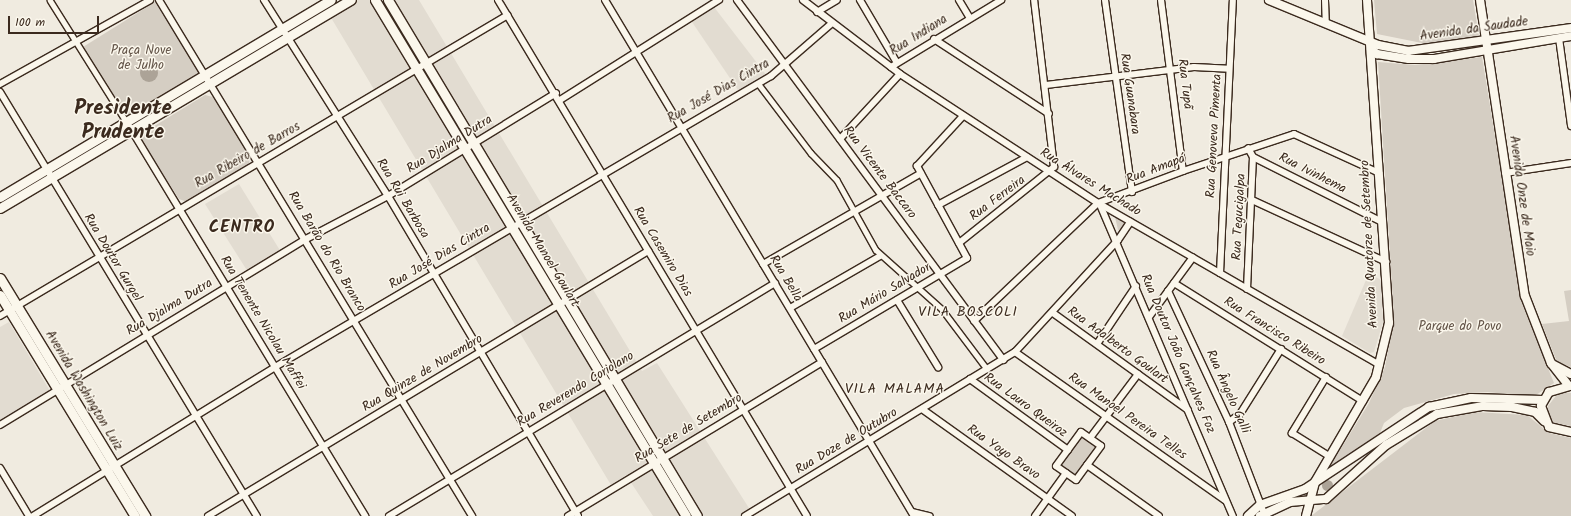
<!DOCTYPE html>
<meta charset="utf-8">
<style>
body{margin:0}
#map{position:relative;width:1571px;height:516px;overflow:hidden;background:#f0ebe0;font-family:Kalam,sans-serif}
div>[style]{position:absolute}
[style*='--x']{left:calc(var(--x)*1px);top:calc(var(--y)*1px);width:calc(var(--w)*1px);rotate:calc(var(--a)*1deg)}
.built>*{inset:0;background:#e2dcd1}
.green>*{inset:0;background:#d5cec3}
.water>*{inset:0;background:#aca397}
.round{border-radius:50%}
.roads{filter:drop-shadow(1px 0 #3b2a1e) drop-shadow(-1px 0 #3b2a1e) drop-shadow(0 1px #3b2a1e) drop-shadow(0 -1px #3b2a1e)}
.pedestrian>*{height:4.5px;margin:-2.25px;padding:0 2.25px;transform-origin:2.25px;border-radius:2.25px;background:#fbf7ec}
.minor>*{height:6px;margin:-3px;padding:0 3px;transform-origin:3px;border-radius:3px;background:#fbf7ec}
.tertiary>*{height:8px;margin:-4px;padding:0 4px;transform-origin:4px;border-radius:4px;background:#fbf7ec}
.secondary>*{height:9px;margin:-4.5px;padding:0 4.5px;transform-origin:4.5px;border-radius:4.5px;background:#fbf7ec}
span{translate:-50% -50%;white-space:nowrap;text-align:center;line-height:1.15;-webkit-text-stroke:3px #fbf7ec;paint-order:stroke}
.street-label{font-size:13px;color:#3b2a1e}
.park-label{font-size:13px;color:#625347}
.neighbourhood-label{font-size:14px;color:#3b2a1e;letter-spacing:1px}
.district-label{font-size:17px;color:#3b2a1e;font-weight:700;letter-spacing:1px}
.town-label{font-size:21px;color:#3b2a1e;font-weight:700}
.scale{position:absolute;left:8px;top:16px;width:91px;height:18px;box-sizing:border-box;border:2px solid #3b2a1e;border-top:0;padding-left:5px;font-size:12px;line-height:14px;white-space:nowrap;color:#3b2a1e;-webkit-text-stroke:3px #fbf7ec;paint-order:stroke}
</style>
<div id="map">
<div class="built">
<i style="clip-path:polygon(358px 0,371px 0,683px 516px,653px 516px,626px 475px,611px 485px,330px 16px)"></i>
<i style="clip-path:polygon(393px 0,419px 0,642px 371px,657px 363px,754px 516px,703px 516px)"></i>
<i style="clip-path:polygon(714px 7px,767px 76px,738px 90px,692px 22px)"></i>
<i style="clip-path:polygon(239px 184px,281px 252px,248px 272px,205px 204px)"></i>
<i style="clip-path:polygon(1369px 273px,1381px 280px,1383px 322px,1374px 352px,1370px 353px,1342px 336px)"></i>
<i style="clip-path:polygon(9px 322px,50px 391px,0 421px,0 327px)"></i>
</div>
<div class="green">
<i style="clip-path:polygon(1374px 0,1473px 0,1479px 37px,1427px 44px,1377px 34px)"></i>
<i style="clip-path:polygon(155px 2px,199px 73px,127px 117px,83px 47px)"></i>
<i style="clip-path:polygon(1482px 57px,1523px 306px,1554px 383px,1533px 397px,1488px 392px,1454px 394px,1404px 408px,1384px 423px,1380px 433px,1329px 468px,1369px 403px,1385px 367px,1394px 319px,1378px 62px,1415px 65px)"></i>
<i style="clip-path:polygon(205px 95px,213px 97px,250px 155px,249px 164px,187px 202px,179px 199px,141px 140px,143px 133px)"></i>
<i style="clip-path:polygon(1115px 217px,1126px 224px,1121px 229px,1118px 230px)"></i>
<i style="clip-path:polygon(1571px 290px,1571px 367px,1557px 362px,1542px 324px,1569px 321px,1564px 291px)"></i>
<i style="clip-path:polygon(1559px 392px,1571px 393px,1571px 426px,1554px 423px,1548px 416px,1548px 406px)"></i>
<i style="clip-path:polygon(1475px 412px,1527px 415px,1549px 433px,1571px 438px,1571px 516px,1311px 516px,1435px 421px)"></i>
<i style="clip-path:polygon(1082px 436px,1098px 447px,1076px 476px,1061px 465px)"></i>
</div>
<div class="water">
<i class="round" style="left:140px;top:64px;width:18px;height:18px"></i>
<i class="round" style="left:1321.5px;top:479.5px;width:11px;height:11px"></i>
</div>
<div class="roads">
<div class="pedestrian">
<i style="--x:50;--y:0;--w:143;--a:57.9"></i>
<i style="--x:758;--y:83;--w:88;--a:52.9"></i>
<i style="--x:811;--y:153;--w:37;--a:46"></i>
<i style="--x:837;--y:180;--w:80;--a:60.9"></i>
<i style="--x:876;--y:250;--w:89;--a:41.8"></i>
<i style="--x:942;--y:309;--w:75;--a:53.1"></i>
</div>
<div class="minor">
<i style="--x:159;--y:0;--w:604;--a:58.76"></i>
<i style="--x:264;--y:0;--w:232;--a:57.7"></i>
<i style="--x:388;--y:196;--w:372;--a:59.3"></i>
<i style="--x:498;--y:0;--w:601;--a:59.09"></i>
<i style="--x:605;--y:0;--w:601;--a:59.09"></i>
<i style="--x:737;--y:0;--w:448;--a:53.5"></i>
<i style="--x:803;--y:0;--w:122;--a:37.3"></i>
<i style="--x:900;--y:74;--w:236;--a:33.1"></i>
<i style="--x:1098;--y:203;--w:325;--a:29.9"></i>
<i style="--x:860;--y:0;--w:71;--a:59.5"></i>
<i style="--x:959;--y:0;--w:21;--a:59"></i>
<i style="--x:1105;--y:0;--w:194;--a:82"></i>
<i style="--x:1161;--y:0;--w:172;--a:82.7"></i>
<i style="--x:1325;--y:0;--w:23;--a:88"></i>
<i style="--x:817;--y:12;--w:23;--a:-31"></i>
<i style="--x:1559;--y:38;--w:89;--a:82.2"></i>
<i style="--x:934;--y:39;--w:137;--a:33.1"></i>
<i style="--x:891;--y:67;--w:129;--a:-31.3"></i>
<i style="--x:0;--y:84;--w:172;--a:-29.2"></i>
<i style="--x:1046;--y:85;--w:149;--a:-6.9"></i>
<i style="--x:1194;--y:67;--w:35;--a:3"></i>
<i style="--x:0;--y:92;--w:496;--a:58.8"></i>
<i style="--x:560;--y:100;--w:188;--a:-32.2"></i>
<i style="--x:126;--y:121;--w:462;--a:58.8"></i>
<i style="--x:840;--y:139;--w:88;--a:-47.3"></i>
<i style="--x:1253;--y:157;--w:144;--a:26.7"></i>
<i style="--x:1505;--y:173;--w:67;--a:-8.6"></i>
<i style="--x:1252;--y:200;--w:148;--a:24.8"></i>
<i style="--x:938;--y:205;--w:101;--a:-28.3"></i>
<i style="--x:1101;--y:207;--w:336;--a:66.9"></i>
<i style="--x:959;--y:243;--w:122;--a:-38.7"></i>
<i style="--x:1054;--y:167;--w:168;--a:-96.8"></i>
<i style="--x:763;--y:264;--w:182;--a:-29.9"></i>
<i style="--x:1220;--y:273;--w:273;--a:-87.3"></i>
<i style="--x:1174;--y:283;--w:223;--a:32"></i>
<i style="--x:1247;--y:289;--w:132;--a:-87.4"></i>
<i style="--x:1253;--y:157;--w:10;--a:-119"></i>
<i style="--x:1168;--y:291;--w:145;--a:65"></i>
<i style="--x:1229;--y:422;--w:101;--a:69"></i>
<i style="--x:897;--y:300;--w:79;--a:58.5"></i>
<i style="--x:790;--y:308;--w:104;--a:-30"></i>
<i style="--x:1053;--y:313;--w:166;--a:35.7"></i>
<i style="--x:0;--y:316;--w:590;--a:-30.65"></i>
<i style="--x:1149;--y:317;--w:74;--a:-53.7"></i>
<i style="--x:974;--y:321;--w:171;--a:-43.6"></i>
<i style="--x:1098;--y:203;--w:91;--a:-20.6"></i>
<i style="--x:1183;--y:171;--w:117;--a:-18.4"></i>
<i style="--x:1294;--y:134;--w:94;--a:24.6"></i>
<i style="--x:1097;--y:344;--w:70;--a:-56.1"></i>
<i style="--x:814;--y:349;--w:178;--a:-30.7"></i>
<i style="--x:967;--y:258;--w:105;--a:-118.5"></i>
<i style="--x:917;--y:166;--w:68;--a:-47.4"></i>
<i style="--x:1015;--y:352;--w:258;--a:35.2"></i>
<i style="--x:1326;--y:377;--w:66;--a:121.3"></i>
<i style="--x:1292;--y:433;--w:44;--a:31.9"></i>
<i style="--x:970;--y:379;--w:121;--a:35.9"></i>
<i style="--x:922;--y:409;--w:184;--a:35.5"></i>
<i style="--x:1229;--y:422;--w:14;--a:-36"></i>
<i style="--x:1240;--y:414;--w:77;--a:-57.8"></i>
<i style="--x:0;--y:425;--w:358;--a:-31.3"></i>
<i style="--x:306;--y:239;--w:93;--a:-27.7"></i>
<i style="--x:388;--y:196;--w:197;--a:-31.5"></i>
<i style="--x:1081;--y:432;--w:24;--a:35"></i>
<i style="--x:1101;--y:446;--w:42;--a:126.3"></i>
<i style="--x:1076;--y:480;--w:24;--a:-145"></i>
<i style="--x:1056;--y:466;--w:42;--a:-53.7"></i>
<i style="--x:1090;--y:438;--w:80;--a:-53.1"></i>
<i style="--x:1087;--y:465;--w:88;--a:35.3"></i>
<i style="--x:0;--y:468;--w:56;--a:58.9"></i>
<i style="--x:912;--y:512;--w:18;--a:13"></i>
<i style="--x:33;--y:516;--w:284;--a:-31.6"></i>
<i style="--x:275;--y:367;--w:575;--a:-30.4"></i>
<i style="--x:771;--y:76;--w:79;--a:-40.9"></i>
<i style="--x:208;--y:516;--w:514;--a:-31.06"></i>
<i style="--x:389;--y:516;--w:451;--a:-31.1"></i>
<i style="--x:568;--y:516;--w:297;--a:-31.2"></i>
<i style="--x:745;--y:516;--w:316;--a:-31.3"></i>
<i style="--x:1015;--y:352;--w:152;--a:-47.4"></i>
<i style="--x:1118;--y:240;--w:22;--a:-56"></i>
<i style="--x:1035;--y:516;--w:53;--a:-54.2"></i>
</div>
<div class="tertiary">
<i style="--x:1269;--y:0;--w:118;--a:22.4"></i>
<i style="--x:1378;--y:45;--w:31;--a:11"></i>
<i style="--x:1408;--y:51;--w:165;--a:-8"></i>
<i style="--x:1480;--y:0;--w:299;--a:81.4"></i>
<i style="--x:1525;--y:296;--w:72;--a:68.8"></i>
<i style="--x:1551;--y:363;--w:29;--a:52"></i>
<i style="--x:1371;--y:49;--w:8;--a:40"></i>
<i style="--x:1377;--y:54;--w:32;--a:9"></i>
<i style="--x:1409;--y:59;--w:25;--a:0"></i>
<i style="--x:1434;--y:59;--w:139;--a:-9.5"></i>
<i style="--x:1552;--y:364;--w:21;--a:28"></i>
<i style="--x:1570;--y:386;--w:22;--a:164"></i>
<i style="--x:1549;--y:392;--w:16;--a:120"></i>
<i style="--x:1541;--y:406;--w:22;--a:69"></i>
<i style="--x:1549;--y:427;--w:23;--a:13"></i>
<i style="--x:1248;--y:516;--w:16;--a:-43"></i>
<i style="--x:1260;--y:505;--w:48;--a:-19.6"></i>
<i style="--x:1305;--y:489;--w:149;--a:-33.5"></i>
<i style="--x:1429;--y:407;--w:43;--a:-12.1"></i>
<i style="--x:1471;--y:398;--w:72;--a:1.6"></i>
<i style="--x:1260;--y:516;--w:33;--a:-25"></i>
<i style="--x:1290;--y:502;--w:36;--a:-5"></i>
<i style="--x:1326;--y:499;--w:81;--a:-42"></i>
<i style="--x:1386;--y:445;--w:60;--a:-31.3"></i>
<i style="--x:1437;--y:414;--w:47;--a:-9.9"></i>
<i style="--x:1483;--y:406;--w:29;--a:2"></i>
<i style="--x:1512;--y:407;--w:24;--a:12"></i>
<i style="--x:1535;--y:412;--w:13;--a:45"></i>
<i style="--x:1306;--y:516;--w:35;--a:-75"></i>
<i style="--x:1315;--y:482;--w:121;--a:-59.8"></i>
<i style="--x:1376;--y:377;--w:56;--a:-76.5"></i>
<i style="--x:1389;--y:323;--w:324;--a:-93.9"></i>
</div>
<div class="secondary">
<i style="--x:375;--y:0;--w:602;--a:58.92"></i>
<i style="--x:388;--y:0;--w:601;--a:59.09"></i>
<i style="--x:0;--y:197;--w:385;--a:-30.8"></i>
<i style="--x:0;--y:208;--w:408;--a:-30.7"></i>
<i style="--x:0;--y:278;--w:279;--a:58.6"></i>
<i style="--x:0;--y:295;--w:259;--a:58.6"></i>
</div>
</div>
<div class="street-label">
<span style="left:1474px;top:30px;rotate:-8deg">Avenida da Saudade</span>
<span style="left:919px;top:36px;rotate:-32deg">Rua Indiana</span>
<span style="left:1184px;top:84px;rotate:83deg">Rua Tupã</span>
<span style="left:719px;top:92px;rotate:-30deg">Rua José Dias Cintra</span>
<span style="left:1129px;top:94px;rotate:82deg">Rua Guanabara</span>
<span style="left:1215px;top:136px;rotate:-87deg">Rua Genoveva Pimenta</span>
<span style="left:450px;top:145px;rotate:-32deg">Rua Djalma Dutra</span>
<span style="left:248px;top:156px;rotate:-30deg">Rua Ribeiro de Barros</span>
<span style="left:1156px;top:170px;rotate:-21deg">Rua Amapá</span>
<span style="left:879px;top:173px;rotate:53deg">Rua Vicente Baccaro</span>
<span style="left:1312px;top:174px;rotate:27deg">Rua Ivinhema</span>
<span style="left:1090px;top:183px;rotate:32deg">Rua Álvares Machado</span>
<span style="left:1521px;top:196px;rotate:82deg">Avenida Onze de Maio</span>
<span style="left:402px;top:199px;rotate:59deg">Rua Rui Barbosa</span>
<span style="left:998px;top:199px;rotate:-37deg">Rua Ferreira</span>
<span style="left:1240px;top:217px;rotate:-87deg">Rua Tegucigalpa</span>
<span style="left:1370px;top:244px;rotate:-93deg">Avenida Quatorze de Setembro</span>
<span style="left:542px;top:251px;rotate:59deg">Avenida Manoel Goulart</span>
<span style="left:326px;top:252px;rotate:59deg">Rua Barão do Rio Branco</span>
<span style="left:662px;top:252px;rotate:59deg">Rua Casemiro Dias</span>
<span style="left:440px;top:257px;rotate:-31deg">Rua José Dias Cintra</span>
<span style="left:112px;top:258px;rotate:59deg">Rua Doutor Gurgel</span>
<span style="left:785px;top:279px;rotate:59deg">Rua Bella</span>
<span style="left:885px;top:294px;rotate:-31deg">Rua Mário Salvador</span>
<span style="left:170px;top:308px;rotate:-31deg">Rua Djalma Dutra</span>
<span style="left:262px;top:323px;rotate:59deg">Rua Tenente Nicolau Maffei</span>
<span style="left:1274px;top:332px;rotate:32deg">Rua Francisco Ribeiro</span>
<span style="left:1117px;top:346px;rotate:36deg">Rua Adalberto Goulart</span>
<span style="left:1177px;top:354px;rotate:67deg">Rua Doutor João Gonçalves Foz</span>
<span style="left:423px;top:374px;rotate:-31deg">Rua Quinze de Novembro</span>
<span style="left:576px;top:390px;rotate:-31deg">Rua Reverendo Coriolano</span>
<span style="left:83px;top:391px;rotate:59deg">Avenida Washington Luiz</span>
<span style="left:1227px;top:392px;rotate:66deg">Rua Ângelo Galli</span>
<span style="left:1025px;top:406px;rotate:36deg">Rua Lauro Queiroz</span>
<span style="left:1127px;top:417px;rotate:35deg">Rua Manoel Pereira Telles</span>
<span style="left:689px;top:429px;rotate:-31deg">Rua Sete de Setembro</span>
<span style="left:847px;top:442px;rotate:-31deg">Rua Doze de Outubro</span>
<span style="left:1003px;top:453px;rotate:35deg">Rua Yoyo Bravo</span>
</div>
<div class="park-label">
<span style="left:141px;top:59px">Praça Nove<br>de Julho</span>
<span style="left:1460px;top:327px">Parque do Povo</span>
</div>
<div class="neighbourhood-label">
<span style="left:968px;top:312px">VILA BOSCOLI</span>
<span style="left:895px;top:389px">VILA MALAMA</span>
</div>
<div class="district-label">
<span style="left:242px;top:228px">CENTRO</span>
</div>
<div class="town-label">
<span style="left:123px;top:121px">Presidente<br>Prudente</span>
</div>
<div class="scale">100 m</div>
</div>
